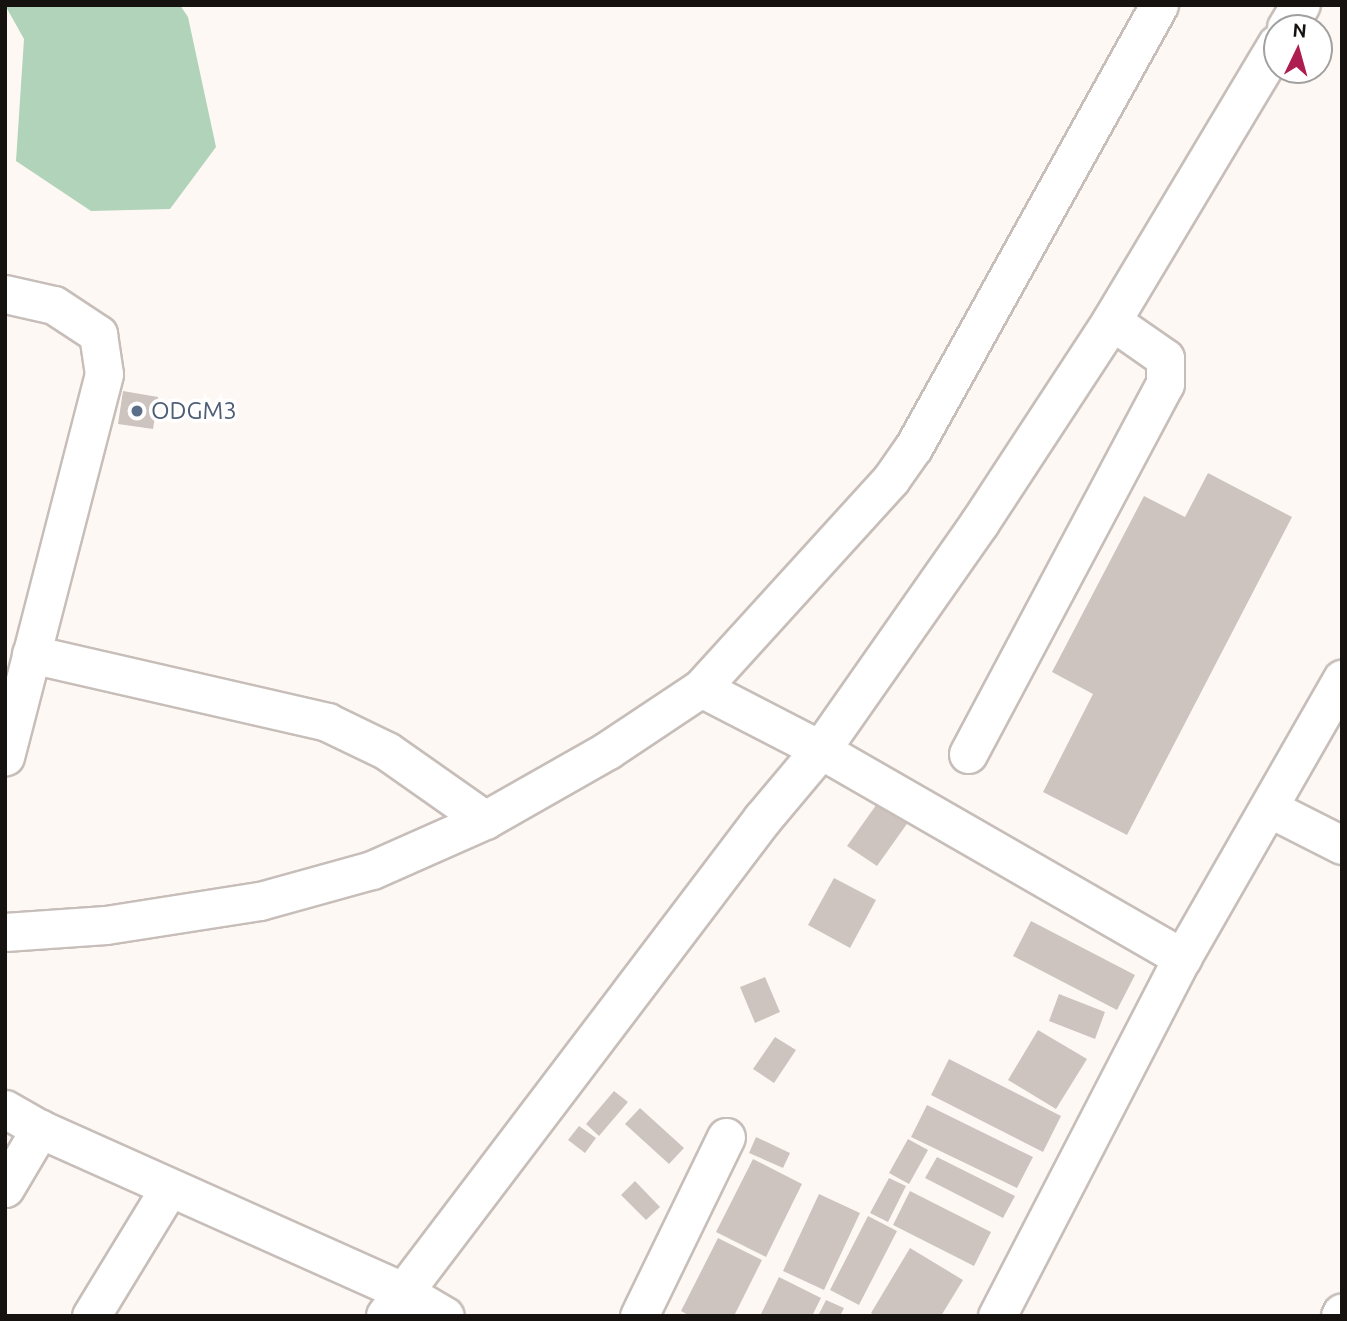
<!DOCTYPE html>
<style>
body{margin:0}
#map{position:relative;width:1347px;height:1321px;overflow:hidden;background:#fef8f5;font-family:Ubuntu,sans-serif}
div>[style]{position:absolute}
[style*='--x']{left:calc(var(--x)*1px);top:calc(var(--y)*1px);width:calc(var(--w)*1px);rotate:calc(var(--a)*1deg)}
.green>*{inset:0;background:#b1d3b9}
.building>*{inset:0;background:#cec4bf}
.roads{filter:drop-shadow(2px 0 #c7beb9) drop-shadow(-2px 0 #c7beb9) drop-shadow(0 2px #c7beb9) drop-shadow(0 -2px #c7beb9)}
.minor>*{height:37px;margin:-18.5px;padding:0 18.5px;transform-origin:18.5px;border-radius:18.5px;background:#fff}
.major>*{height:38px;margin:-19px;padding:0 19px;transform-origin:19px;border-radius:19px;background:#fff}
.dots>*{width:19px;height:19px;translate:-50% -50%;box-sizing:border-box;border:4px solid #fff;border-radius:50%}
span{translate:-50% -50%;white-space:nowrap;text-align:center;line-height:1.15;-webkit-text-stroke:7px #fff;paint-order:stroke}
.service-label{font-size:24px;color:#4e5e75}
.left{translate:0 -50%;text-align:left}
.frame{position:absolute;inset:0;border:7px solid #151210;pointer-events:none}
.north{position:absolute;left:1263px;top:14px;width:70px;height:70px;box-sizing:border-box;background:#fff;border:2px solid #a1a09f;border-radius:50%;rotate:5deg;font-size:19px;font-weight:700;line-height:28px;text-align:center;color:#151210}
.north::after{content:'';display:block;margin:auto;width:24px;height:32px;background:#ae1d4f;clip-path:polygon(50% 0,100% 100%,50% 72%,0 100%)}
</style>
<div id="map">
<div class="green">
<i style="clip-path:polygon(5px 5px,180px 5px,188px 17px,216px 147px,170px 209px,91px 211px,16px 161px,24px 39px)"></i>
</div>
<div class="building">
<i style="clip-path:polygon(123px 391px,158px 397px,153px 429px,118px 424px)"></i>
<i style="clip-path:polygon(1208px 473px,1292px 517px,1127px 835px,1043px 792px,1093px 694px,1052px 672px,1144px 496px,1185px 517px)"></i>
<i style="clip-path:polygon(879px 801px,909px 821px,877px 866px,847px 846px)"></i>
<i style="clip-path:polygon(834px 878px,876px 900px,850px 948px,808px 925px)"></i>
<i style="clip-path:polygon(1031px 921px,1135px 975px,1117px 1010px,1013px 956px)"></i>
<i style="clip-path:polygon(765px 977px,780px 1012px,755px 1023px,740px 987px)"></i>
<i style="clip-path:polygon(1059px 994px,1105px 1012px,1095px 1039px,1049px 1021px)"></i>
<i style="clip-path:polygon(1038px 1030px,1087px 1059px,1056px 1109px,1008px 1080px)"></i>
<i style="clip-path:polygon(775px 1037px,796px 1050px,774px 1083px,753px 1069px)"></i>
<i style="clip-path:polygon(949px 1059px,1061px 1116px,1043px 1152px,931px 1095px)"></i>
<i style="clip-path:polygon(614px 1091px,628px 1102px,599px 1136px,586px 1124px)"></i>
<i style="clip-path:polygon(927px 1105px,1033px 1157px,1017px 1188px,911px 1137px)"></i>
<i style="clip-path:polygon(640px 1108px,684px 1148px,669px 1164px,625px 1124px)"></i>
<i style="clip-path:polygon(579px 1126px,596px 1138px,585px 1153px,568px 1140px)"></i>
<i style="clip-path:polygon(756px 1137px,790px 1153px,783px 1168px,749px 1153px)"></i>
<i style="clip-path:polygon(908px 1139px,928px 1150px,909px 1184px,889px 1173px)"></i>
<i style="clip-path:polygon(937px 1157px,1015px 1196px,1003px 1218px,925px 1178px)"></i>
<i style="clip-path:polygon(753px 1159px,802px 1184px,766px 1257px,716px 1232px)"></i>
<i style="clip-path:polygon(889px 1178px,906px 1186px,888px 1222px,870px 1213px)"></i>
<i style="clip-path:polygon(635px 1181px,660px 1207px,646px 1220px,621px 1195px)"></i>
<i style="clip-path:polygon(910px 1191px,991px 1232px,974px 1266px,893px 1225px)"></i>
<i style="clip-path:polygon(819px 1194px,860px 1213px,824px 1290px,783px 1271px)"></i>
<i style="clip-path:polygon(868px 1216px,897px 1231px,859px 1305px,830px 1290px)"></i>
<i style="clip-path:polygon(718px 1238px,762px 1260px,734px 1316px,690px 1316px,681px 1311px)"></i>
<i style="clip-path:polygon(910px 1248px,963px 1280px,941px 1316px,876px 1316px,871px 1313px)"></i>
<i style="clip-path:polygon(779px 1277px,821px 1298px,812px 1316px,760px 1316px)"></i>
<i style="clip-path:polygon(826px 1300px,844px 1308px,840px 1316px,818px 1316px)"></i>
</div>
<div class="roads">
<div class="minor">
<i style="--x:5;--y:294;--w:50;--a:12.7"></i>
<i style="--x:54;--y:305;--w:53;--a:33.4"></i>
<i style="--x:98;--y:334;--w:40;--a:81.5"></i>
<i style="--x:104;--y:374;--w:395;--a:104.5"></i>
<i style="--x:31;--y:654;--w:304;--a:12.9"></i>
<i style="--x:327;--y:722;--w:67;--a:25.8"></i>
<i style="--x:387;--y:751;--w:120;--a:35.1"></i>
<i style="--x:701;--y:688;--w:135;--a:27.3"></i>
<i style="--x:821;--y:750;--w:417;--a:29.9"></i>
<i style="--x:968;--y:754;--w:419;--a:-62"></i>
<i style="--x:1165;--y:384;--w:26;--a:-90"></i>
<i style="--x:1165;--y:358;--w:65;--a:-145.1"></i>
<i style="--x:1269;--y:808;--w:82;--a:26.9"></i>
<i style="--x:5;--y:932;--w:101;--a:-4"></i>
<i style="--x:106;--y:925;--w:156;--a:-8.9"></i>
<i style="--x:260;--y:901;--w:116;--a:-15.5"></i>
<i style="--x:372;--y:870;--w:124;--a:-23.9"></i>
<i style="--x:485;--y:820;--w:142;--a:-29.6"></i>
<i style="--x:608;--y:750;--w:112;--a:-33.7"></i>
<i style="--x:701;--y:688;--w:282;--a:-47.7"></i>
<i style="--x:891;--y:479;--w:38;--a:-55"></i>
<i style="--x:913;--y:448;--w:507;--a:-60.96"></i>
<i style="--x:5;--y:1109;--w:40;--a:29.7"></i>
<i style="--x:40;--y:1129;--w:401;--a:24.1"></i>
<i style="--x:406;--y:1293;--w:45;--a:30.5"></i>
<i style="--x:5;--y:1188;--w:69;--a:-59.3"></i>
<i style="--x:91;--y:1316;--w:150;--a:-58.6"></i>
<i style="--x:639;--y:1316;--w:199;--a:-64.1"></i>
<i style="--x:997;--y:1316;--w:403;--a:-62.7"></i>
<i style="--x:1182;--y:958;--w:322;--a:-60.2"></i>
<i style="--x:1340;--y:1316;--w:4;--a:-63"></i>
</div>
<div class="major">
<i style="--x:1287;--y:28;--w:27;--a:-59"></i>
<i style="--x:386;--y:1316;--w:624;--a:-52.82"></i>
<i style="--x:763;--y:819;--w:90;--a:-50"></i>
<i style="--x:821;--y:750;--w:277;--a:-55"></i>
<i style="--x:980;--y:523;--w:241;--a:-56.8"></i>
<i style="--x:1112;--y:321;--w:322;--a:-59.1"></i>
</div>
</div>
<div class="dots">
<i style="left:137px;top:411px;background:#5c6f8a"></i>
</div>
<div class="service-label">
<span class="left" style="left:151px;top:411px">ODGM3</span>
</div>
<div class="frame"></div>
<div class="north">N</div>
</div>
